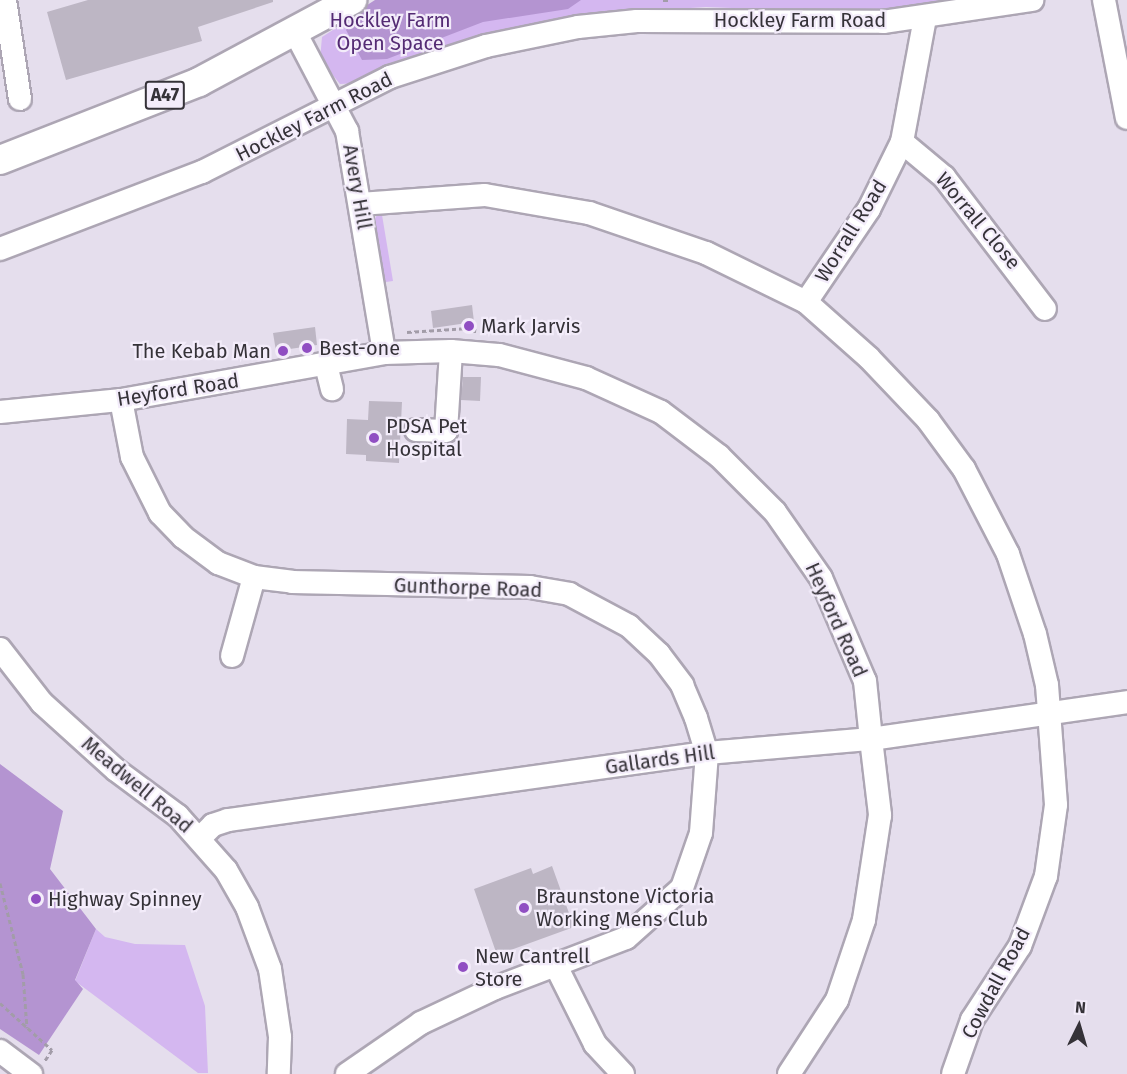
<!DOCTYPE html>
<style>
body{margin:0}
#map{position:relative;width:1127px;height:1074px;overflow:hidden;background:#e5deed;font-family:"Fira Sans",sans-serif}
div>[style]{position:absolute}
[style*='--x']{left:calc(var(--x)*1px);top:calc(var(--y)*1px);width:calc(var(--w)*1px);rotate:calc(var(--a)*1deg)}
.green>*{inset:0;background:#d4b7f0}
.forest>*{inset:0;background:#b494d1}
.building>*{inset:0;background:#bdb6c4}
.path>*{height:3px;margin-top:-1.5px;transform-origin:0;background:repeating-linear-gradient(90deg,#a29ca8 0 4.5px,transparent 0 7.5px)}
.roads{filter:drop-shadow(2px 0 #ada6b4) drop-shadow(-2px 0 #ada6b4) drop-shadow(0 2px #ada6b4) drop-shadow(0 -2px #ada6b4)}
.minor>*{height:22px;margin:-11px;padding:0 11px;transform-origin:11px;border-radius:11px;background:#fff}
.major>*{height:28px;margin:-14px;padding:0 14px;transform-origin:14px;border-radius:14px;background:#fff}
.dots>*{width:16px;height:16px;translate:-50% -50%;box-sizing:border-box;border:3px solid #f3ecfa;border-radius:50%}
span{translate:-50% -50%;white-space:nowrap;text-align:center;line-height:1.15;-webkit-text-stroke:4.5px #f3ecfa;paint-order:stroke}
.shield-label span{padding:2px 4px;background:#f3ecfa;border:2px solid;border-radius:4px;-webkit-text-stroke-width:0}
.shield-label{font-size:18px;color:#353238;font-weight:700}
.street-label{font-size:20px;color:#353238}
.park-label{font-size:20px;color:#542b74}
.poi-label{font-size:20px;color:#353238}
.left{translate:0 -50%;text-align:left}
.right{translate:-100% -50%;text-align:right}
.north{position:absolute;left:1049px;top:996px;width:60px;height:60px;-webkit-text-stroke:4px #f3ecfa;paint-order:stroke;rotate:5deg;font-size:16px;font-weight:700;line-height:24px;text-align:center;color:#353238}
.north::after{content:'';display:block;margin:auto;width:21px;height:27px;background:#353238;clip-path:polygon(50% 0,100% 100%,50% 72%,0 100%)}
</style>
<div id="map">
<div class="green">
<i style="clip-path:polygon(380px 0,968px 0,856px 13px,706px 7px,596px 14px,461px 41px,410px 58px,357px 83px,340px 84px,320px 59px,322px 37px)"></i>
<i style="clip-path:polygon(381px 209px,393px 281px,379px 283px,370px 226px)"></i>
<i style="clip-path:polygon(96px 929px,105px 937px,135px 944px,185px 945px,205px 1006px,208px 1073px,198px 1073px,75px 981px)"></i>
</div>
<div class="forest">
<i style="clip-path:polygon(375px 0,581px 0,568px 9px,483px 22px,387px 59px,362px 60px,346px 30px,361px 9px)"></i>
<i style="clip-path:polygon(0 764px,63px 811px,50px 869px,96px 929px,75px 980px,83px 989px,39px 1055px,0 1029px)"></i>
</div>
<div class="building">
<i style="clip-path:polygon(88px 0,273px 0,273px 2px,198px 27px,202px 41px,66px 80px,47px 12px)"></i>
<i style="clip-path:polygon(472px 305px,474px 322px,433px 328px,431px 311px)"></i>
<i style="clip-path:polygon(315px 327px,317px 345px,276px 351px,273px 333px)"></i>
<i style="clip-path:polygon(463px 377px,481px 377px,480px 401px,461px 400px)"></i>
<i style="clip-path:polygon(369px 401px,402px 402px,399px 463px,366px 461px,366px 455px,346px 454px,347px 419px,368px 420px)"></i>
<i style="clip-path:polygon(552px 866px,574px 927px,497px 955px,474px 889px,531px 868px,533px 874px)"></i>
</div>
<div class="path">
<i style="--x:663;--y:0;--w:7;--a:0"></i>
<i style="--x:407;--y:332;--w:62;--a:-3.7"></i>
<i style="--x:469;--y:328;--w:6;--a:0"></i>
<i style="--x:475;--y:328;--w:7;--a:98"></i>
<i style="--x:0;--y:883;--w:94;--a:75.8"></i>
<i style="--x:23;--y:974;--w:54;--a:85.8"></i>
<i style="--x:0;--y:1003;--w:70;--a:42.1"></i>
<i style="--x:52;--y:1050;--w:14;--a:124"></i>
</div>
<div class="roads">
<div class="minor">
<i style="--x:5;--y:0;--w:100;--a:81.4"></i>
<i style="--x:1104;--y:0;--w:120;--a:79"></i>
<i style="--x:295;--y:32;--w:112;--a:62.3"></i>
<i style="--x:347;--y:131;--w:225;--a:80.5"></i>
<i style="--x:902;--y:142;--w:55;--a:39.8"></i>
<i style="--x:944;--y:177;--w:166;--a:52.6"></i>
<i style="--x:360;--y:204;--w:125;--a:-4.1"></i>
<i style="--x:485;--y:195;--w:106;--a:9.8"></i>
<i style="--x:589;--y:213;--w:124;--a:18.9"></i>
<i style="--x:706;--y:253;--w:111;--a:26.1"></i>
<i style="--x:806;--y:302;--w:84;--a:41.6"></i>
<i style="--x:869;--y:358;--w:86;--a:46.4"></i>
<i style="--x:928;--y:420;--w:61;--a:53.7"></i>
<i style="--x:964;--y:469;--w:96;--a:62.6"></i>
<i style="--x:1008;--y:554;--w:84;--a:71.4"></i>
<i style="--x:1035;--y:634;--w:52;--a:76.8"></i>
<i style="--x:1047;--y:685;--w:120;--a:85.7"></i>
<i style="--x:1056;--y:805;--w:72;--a:98"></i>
<i style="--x:1046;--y:876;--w:75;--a:110.4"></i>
<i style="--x:1020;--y:946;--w:88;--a:123"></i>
<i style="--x:972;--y:1020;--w:57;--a:109.4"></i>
<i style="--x:0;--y:249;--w:216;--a:-20.9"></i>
<i style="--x:202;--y:172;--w:211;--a:-26.8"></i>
<i style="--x:390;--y:77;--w:101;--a:-17.9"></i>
<i style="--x:486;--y:46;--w:94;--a:-11.7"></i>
<i style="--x:578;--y:27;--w:59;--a:-5.8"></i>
<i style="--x:637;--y:21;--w:246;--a:0.2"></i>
<i style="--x:883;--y:22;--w:151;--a:-8.4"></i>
<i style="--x:806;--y:302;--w:112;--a:-55.9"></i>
<i style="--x:869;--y:209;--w:75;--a:-63.8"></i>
<i style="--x:902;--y:142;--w:126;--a:-79.5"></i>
<i style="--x:326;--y:365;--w:25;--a:76"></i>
<i style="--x:121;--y:400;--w:58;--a:79.1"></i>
<i style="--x:132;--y:457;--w:63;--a:63.4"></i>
<i style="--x:160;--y:513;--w:33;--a:46"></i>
<i style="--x:183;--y:537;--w:44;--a:36.6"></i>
<i style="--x:218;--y:563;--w:39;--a:21"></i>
<i style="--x:254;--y:577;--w:38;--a:7"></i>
<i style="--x:292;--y:582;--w:238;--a:1.2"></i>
<i style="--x:530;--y:587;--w:40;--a:10"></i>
<i style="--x:569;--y:594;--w:68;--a:28.1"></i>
<i style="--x:629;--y:626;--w:41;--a:43"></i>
<i style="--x:659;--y:654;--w:39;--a:53"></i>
<i style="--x:682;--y:685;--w:36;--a:67"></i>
<i style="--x:696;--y:718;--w:37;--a:73"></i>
<i style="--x:707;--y:753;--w:80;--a:94.3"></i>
<i style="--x:701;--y:833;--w:58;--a:109.1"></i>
<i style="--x:682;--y:888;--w:75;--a:138.2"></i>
<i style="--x:626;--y:938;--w:140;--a:159.1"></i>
<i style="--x:495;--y:988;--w:82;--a:154.7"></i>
<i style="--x:421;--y:1023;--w:90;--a:145.4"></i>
<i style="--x:0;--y:412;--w:122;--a:-5.7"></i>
<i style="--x:121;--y:400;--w:267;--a:-10.1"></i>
<i style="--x:384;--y:353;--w:67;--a:-1.7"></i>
<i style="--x:451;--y:351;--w:48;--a:4.8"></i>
<i style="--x:499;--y:355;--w:90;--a:14.8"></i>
<i style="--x:586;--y:378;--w:82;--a:24.4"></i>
<i style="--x:661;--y:412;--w:73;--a:37.2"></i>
<i style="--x:719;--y:456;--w:79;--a:45"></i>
<i style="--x:775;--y:512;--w:80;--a:55.1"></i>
<i style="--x:821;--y:578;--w:112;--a:66.9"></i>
<i style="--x:865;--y:681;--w:58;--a:84.1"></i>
<i style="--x:871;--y:739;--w:77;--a:83.2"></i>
<i style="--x:880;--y:815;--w:106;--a:98.7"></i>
<i style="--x:864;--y:920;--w:84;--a:108.6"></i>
<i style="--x:837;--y:1000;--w:88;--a:123"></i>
<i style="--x:416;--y:430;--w:30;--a:2"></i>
<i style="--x:446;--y:431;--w:80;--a:-86.4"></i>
<i style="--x:0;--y:649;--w:68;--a:52.1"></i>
<i style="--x:42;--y:703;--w:100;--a:42.2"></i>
<i style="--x:116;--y:770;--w:77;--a:36.6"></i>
<i style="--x:178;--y:816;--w:72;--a:48.4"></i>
<i style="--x:226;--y:870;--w:43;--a:60.4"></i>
<i style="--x:247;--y:907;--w:66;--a:69.6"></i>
<i style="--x:270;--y:969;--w:69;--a:81.6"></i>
<i style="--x:280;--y:1037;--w:37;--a:92"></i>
<i style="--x:232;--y:656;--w:82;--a:-74.4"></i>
<i style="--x:200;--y:838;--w:18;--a:-45"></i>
<i style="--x:213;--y:825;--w:16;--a:-18"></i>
<i style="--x:228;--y:820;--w:484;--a:-8"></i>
<i style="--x:707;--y:753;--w:165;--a:-4.9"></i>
<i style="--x:871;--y:739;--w:259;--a:-8.2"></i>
<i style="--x:556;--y:966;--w:87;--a:63.4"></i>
<i style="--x:595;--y:1044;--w:41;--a:47"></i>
<i style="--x:0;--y:1051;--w:39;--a:37"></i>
</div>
<div class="major">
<i style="--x:0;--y:160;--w:214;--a:-21.4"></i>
<i style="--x:199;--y:82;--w:174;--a:-28.2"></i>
</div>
</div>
<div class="dots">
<i style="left:469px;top:326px;background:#904ec2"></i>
<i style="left:307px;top:348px;background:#904ec2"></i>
<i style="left:283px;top:351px;background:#904ec2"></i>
<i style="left:374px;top:438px;background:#904ec2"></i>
<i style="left:36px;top:899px;background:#904ec2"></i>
<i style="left:524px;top:908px;background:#904ec2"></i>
<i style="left:463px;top:967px;background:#904ec2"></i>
</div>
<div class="shield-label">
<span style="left:165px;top:95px">A47</span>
</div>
<div class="street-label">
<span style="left:800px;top:20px">Hockley Farm Road</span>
<span style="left:314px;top:117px;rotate:-27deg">Hockley Farm Road</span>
<span style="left:357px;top:187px;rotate:80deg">Avery Hill</span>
<span style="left:978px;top:221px;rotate:50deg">Worrall Close</span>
<span style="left:851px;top:231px;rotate:-58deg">Worrall Road</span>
<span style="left:178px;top:390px;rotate:-9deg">Heyford Road</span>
<span style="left:468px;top:588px;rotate:2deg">Gunthorpe Road</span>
<span style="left:836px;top:620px;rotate:66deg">Heyford Road</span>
<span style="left:660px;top:760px;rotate:-8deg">Gallards Hill</span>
<span style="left:137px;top:785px;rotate:40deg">Meadwell Road</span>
<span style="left:996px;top:983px;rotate:-62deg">Cowdall Road</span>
</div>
<div class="park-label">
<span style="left:390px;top:32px">Hockley Farm<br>Open Space</span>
</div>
<div class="poi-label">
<span class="left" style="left:481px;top:326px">Mark Jarvis</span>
<span class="left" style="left:319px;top:348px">Best-one</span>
<span class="right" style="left:271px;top:351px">The Kebab Man</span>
<span class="left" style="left:386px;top:438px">PDSA Pet<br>Hospital</span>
<span class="left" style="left:536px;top:908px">Braunstone Victoria<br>Working Mens Club</span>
<span class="left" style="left:48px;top:899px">Highway Spinney</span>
<span class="left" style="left:475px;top:968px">New Cantrell<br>Store</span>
</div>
<div class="north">N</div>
</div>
